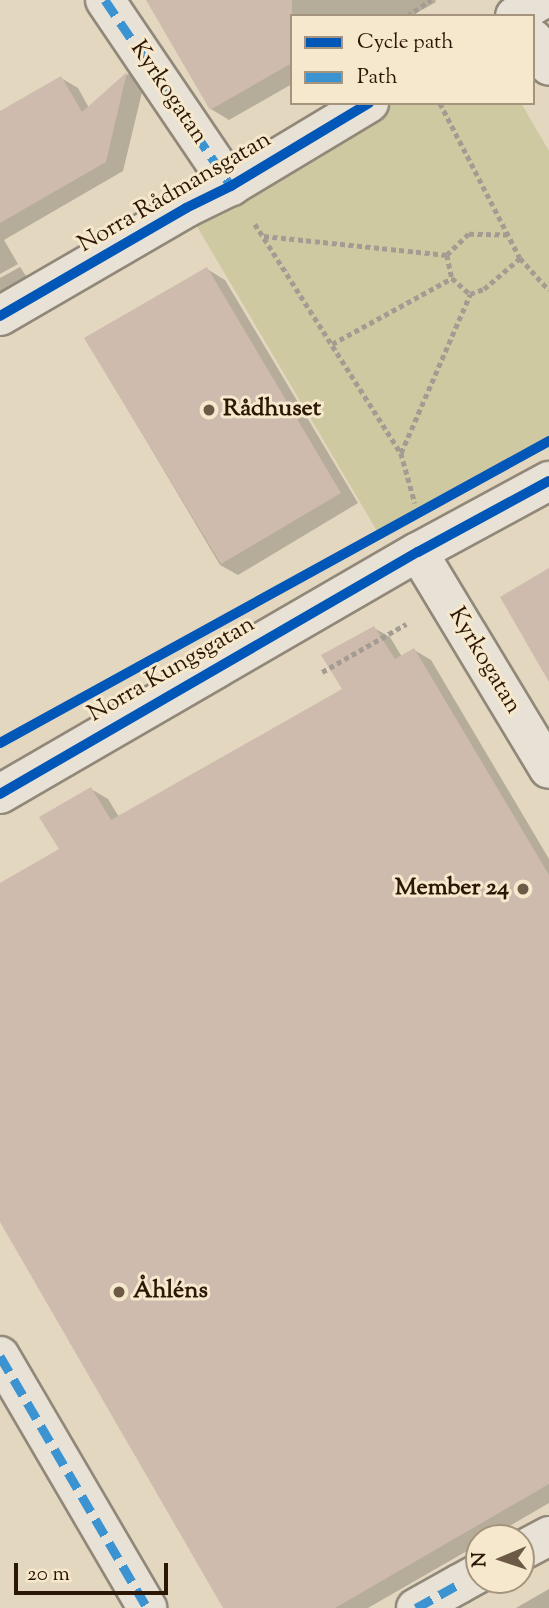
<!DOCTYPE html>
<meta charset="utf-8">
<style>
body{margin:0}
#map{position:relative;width:549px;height:1608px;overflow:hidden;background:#e3d7c0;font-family:"Sorts Mill Goudy",serif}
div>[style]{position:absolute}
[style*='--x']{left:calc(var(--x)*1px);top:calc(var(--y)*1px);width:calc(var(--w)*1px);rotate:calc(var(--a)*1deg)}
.green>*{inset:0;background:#cfc9a2}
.shadow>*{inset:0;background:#0003}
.building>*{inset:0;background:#cebbad}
.path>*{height:4.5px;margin-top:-2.25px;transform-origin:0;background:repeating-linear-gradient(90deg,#a39c92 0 5px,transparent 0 8.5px)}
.roads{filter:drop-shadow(2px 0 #918879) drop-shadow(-2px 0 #918879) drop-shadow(0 2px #918879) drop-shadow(0 -2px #918879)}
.pedestrian>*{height:38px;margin:-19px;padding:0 19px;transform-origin:19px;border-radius:19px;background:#e8e2d6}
.minor>*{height:38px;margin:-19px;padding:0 19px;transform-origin:19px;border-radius:19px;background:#e8e2d6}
.tertiary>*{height:38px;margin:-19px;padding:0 19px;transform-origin:19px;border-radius:19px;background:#e8e2d6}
.quiet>*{height:9px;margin-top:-4.5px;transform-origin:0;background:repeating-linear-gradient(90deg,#3c93d1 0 18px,transparent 0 27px)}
.cycleway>*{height:10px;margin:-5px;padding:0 5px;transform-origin:5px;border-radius:5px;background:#0057b8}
.dots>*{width:19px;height:19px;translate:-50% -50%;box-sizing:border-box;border:4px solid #f6e8cd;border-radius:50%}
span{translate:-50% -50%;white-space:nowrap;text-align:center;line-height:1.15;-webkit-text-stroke:6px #f6e8cd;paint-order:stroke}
.street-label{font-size:24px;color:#2c1605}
.poi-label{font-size:24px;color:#2c1605;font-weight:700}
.left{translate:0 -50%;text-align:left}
.right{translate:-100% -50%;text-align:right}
.legend{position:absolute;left:290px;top:14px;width:245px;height:91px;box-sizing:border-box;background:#f6e8cd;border:2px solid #a5947d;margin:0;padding:9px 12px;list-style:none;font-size:21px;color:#2c1605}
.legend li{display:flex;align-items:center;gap:14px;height:35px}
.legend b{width:35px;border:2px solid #a5947d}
.north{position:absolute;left:465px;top:1524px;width:70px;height:70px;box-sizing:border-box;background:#f6e8cd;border:2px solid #a5947d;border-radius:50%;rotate:268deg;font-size:19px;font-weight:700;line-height:28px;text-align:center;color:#2c1605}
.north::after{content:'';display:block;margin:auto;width:24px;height:32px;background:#6c5a46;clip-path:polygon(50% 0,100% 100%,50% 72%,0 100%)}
.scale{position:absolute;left:14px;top:1563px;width:154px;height:32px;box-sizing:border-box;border:4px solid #2c1605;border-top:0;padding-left:9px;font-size:21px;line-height:24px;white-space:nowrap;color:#2c1605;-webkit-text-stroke:5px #f6e8cd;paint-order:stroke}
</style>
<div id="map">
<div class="green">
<i style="clip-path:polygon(367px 103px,521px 103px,549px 151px,549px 438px,380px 536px,186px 208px)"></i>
</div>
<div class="shadow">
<i style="clip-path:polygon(148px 0,435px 0,436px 2px,411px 16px,292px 16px,292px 84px,229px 120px,211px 109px)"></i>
<i style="clip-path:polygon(128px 74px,144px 84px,123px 171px,4px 240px,18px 264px,0 274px,0 112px,61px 78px,78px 88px,89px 108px)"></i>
<i style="clip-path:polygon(20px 267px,28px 279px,0 295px,0 278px)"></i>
<i style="clip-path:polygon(207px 269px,225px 280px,358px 503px,238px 575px,220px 565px,86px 339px)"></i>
<i style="clip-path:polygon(374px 628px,390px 637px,402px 657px,414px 650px,431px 660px,549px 859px,549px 1503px,489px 1538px,479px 1538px,479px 1544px,368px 1608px,225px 1608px,0 1218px,0 885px,62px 850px,91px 789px,108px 799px,119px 817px,345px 689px)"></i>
<i style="clip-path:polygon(549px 1589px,549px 1608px,516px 1608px)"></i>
</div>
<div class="building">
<i style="clip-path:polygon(146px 0,292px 0,292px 63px,210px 110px)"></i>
<i style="clip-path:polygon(127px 72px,106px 162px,0 223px,0 111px,61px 76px,82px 112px)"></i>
<i style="clip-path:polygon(207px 267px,341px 493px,221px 564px,84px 338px)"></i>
<i style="clip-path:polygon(549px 568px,549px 682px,500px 597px)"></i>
<i style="clip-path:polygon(374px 626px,395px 659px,414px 648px,549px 875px,549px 1484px,335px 1608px,223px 1608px,0 1222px,0 883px,59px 849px,39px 817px,91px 787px,111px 820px,342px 689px,321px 655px)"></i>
</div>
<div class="path">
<i style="--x:407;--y:16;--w:29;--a:-34"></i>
<i style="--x:440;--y:103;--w:174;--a:62.7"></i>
<i style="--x:520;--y:258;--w:43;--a:47.8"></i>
<i style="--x:255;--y:224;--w:272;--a:57.5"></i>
<i style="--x:401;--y:453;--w:52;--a:74.4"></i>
<i style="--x:508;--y:235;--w:39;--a:-179"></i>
<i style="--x:469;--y:234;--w:30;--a:136"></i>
<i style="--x:447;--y:255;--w:24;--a:78"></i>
<i style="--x:452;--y:278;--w:24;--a:42"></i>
<i style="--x:470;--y:294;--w:15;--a:-20"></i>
<i style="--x:484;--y:289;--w:48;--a:-40.7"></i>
<i style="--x:264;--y:236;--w:184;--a:5.9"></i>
<i style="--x:332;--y:344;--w:137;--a:-28.8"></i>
<i style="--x:401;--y:453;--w:173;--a:-66.5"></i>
<i style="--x:322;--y:672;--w:97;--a:-29.7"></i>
</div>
<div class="roads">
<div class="pedestrian">
<i style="--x:105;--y:0;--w:225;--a:55.9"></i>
<i style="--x:0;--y:1356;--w:292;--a:59.7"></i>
<i style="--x:416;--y:1608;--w:49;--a:-29.2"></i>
</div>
<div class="minor">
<i style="--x:418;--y:552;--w:253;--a:58.9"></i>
<i style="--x:521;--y:1551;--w:32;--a:-28"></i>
<i style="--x:459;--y:1584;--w:23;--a:-29"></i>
</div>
<div class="tertiary">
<i style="--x:515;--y:16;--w:31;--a:-31"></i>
<i style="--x:533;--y:39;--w:31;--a:59"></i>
<i style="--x:0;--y:316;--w:215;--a:-30.1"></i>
<i style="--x:186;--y:208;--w:50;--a:-26.1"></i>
<i style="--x:231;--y:186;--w:161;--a:-31"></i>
<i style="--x:0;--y:794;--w:483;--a:-30.1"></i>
<i style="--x:418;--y:552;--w:149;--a:-28.5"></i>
</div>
</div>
<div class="quiet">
<i style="--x:105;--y:0;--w:225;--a:55.9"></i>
<i style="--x:0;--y:1356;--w:292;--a:59.7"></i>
<i style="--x:416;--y:1608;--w:49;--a:-29.2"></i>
</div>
<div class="cycleway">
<i style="--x:0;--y:316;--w:215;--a:-30.1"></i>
<i style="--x:186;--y:208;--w:50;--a:-26.1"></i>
<i style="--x:231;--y:186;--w:161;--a:-31"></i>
<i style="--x:0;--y:743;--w:627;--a:-28.81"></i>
<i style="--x:0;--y:794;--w:483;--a:-30.1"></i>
<i style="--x:418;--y:552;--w:149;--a:-28.5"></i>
</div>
<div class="dots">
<i style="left:209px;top:410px;background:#6c5a46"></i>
<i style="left:523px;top:889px;background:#6c5a46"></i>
<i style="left:119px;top:1292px;background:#6c5a46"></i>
</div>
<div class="street-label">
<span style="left:168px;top:93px;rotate:56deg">Kyrkogatan</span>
<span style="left:175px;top:193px;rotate:-30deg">Norra Rådmansgatan</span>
<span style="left:484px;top:661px;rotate:59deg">Kyrkogatan</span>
<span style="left:172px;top:670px;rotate:-30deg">Norra Kungsgatan</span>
</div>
<div class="poi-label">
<span class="left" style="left:223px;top:410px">Rådhuset</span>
<span class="right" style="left:509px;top:889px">Member 24</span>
<span class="left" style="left:133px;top:1292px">Åhléns</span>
</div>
<ul class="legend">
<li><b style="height:9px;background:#0057b8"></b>Cycle path</li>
<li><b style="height:9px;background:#3c93d1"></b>Path</li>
</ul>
<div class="north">N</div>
<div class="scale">20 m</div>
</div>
